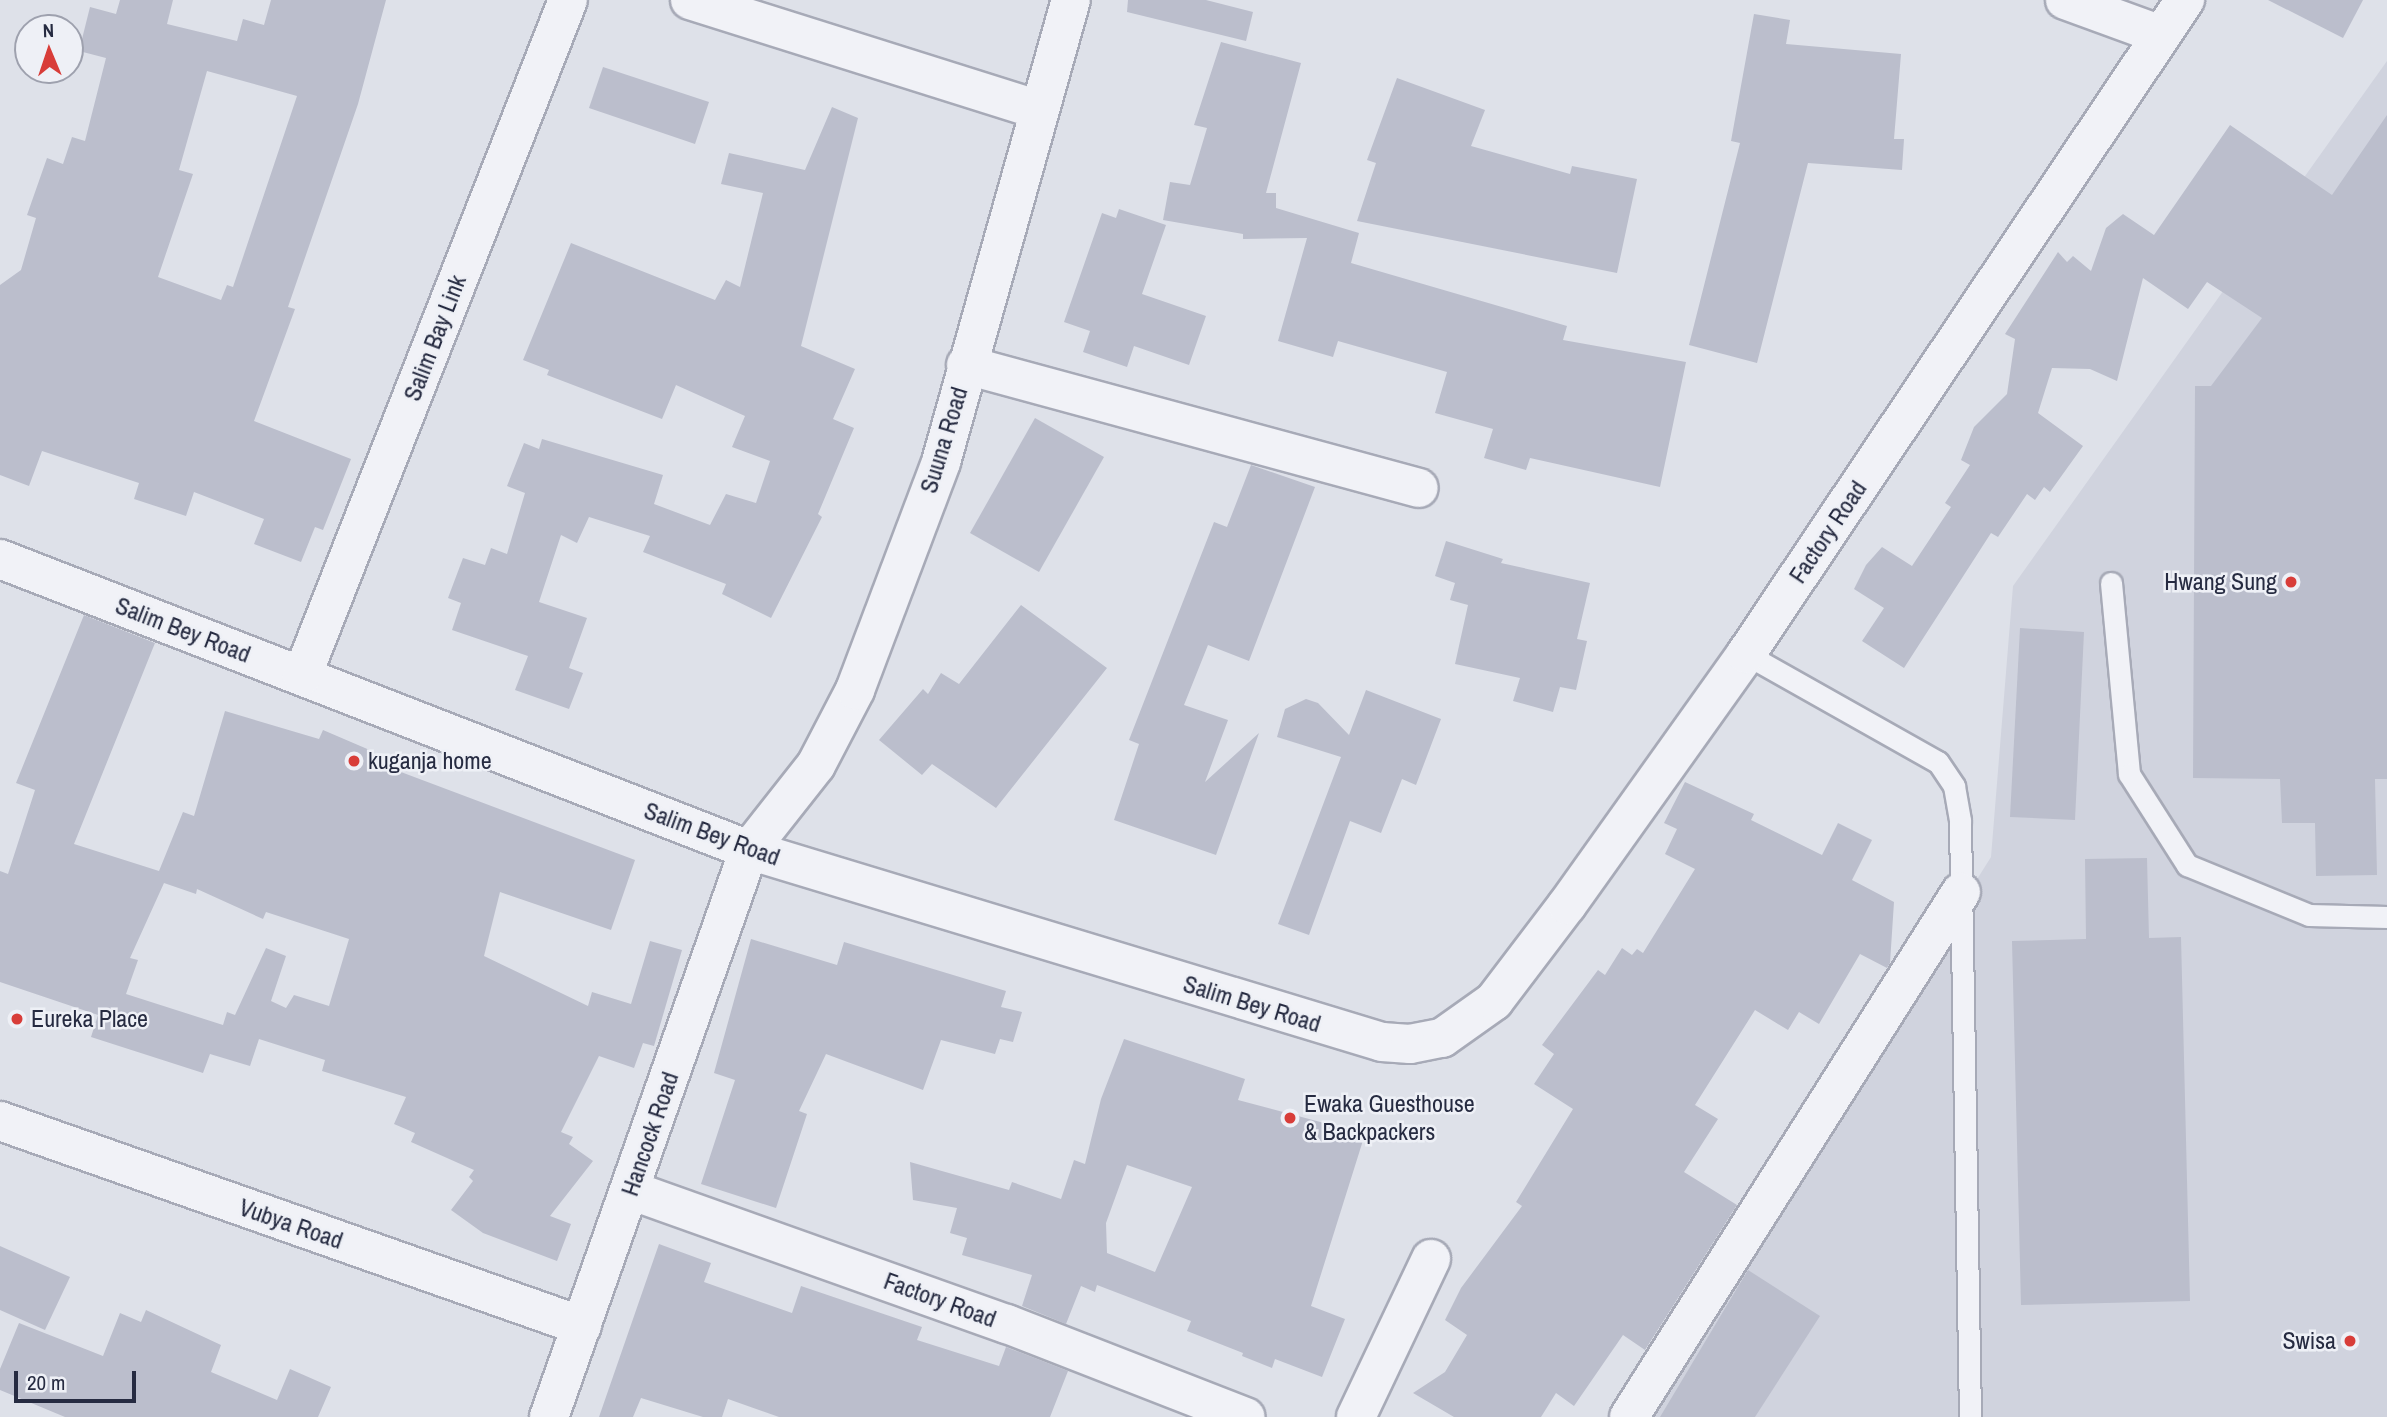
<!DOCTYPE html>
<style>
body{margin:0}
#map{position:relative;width:2387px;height:1417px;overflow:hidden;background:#dee1e9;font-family:"Archivo Narrow",sans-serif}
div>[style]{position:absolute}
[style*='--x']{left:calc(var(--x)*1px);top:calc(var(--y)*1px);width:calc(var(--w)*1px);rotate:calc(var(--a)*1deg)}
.built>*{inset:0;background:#d0d3de}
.building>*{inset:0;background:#bbbecc}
.roads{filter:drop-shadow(2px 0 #a7aab7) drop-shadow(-2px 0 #a7aab7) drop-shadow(0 2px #a7aab7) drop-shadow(0 -2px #a7aab7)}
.service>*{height:21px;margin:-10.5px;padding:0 10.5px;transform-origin:10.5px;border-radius:10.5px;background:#f1f2f7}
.minor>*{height:38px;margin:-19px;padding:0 19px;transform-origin:19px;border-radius:19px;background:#f1f2f7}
.dots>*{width:19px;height:19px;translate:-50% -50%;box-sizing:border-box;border:4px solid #eef0f6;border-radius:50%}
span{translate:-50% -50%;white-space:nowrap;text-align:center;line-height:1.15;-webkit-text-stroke:5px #eef0f6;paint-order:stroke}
.street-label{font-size:24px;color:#262b41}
.poi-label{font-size:24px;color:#262b41}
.right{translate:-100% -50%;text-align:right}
.left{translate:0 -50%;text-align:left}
.north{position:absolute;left:14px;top:14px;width:70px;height:70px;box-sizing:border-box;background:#eef0f6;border:2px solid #9ea1ae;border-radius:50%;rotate:358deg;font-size:19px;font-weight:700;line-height:28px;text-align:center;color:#262b41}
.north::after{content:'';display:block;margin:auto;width:24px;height:32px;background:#d83d39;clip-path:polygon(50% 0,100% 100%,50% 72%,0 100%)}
.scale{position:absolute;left:14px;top:1371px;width:122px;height:32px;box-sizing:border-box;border:4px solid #262b41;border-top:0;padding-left:9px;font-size:21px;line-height:24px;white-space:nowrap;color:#262b41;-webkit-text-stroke:5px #eef0f6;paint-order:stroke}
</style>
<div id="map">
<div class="built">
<i style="clip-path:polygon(2387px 61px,2387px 1417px,1639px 1417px,1991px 857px,2013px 586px)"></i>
</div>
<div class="building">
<i style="clip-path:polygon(evenodd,120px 0,173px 0,167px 24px,237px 41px,243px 19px,264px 25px,271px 0,386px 0,358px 104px,288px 307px,295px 309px,254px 421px,351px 459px,323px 530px,315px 527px,301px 562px,254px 544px,264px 519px,194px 492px,186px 516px,134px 499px,139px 483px,42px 451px,29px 486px,0 475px,0 285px,21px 270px,36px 218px,27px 215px,47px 158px,63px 164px,72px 137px,85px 141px,106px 58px,79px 51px,90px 7px,116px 14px,120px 0,207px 71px,297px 96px,233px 287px,227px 285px,221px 300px,158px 277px,193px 174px,179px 170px,207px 71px)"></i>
<i style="clip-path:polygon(1128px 0,1206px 0,1253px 12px,1246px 41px,1127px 12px)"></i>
<i style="clip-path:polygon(2268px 0,2363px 0,2343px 38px)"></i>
<i style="clip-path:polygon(1754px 14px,1790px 20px,1786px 44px,1901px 54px,1894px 139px,1904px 139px,1902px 170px,1808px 163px,1757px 363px,1689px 345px,1740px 143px,1731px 141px)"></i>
<i style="clip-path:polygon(1221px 42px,1301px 63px,1266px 193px,1276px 193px,1276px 208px,1359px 233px,1351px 263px,1567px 326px,1563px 340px,1686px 362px,1660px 487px,1530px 458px,1526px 470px,1484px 458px,1493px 429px,1435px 413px,1447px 372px,1338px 341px,1333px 357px,1278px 341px,1307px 238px,1243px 239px,1243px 234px,1163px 220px,1170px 182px,1190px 185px,1207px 128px,1194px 125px)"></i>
<i style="clip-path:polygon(603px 67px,709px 102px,695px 144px,589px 108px)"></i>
<i style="clip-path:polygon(1397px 78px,1485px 110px,1471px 146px,1570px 174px,1572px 166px,1637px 179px,1617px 273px,1357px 221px,1376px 163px,1367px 160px)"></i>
<i style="clip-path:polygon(832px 107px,858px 118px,801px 346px,855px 369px,833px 419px,854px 428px,818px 514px,822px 517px,771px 618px,722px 594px,726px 584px,643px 552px,650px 536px,589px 517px,577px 543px,561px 535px,539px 602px,587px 618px,569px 668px,583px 673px,569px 709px,515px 690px,528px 656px,452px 630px,461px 603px,448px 598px,463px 558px,485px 565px,491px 548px,507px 554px,525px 493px,507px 486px,524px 443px,539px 449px,542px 439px,663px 475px,654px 504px,710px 525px,726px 494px,756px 503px,770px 461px,732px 447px,745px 416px,676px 385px,662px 419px,547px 375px,549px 370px,523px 360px,571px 243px,715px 300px,726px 280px,740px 287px,763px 193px,721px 184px,729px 153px,805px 170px)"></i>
<i style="clip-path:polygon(2387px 115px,2387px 779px,2375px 779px,2377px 875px,2316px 876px,2315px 823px,2282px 823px,2280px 779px,2193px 778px,2195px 386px,2211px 386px,2262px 318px,2207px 282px,2188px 309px,2143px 278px,2117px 381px,2090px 369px,2052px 368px,2038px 413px,2083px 446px,2050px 492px,2044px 487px,2035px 500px,2027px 494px,1998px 537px,1991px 533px,1904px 668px,1862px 641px,1884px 608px,1854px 589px,1866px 565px,1882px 547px,1912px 566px,1951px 507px,1945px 503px,1970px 465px,1961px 460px,1974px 427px,2007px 394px,2015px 339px,2005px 334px,2058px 252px,2067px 262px,2073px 256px,2091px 271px,2106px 228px,2123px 214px,2154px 235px,2230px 125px,2332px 195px)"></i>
<i style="clip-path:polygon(1119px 209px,1166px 225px,1142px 294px,1206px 316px,1189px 365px,1134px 346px,1127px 367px,1083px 352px,1090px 331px,1064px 322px,1102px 213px,1116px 218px)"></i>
<i style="clip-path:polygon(1035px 418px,1104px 457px,1039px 572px,970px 533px)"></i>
<i style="clip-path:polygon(1251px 465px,1315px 487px,1249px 661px,1208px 645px,1184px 705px,1228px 720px,1205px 782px,1259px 733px,1216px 855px,1114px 820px,1139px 744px,1129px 740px,1214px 522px,1227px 527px)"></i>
<i style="clip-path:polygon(1446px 541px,1503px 559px,1501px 563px,1590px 583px,1577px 639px,1587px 641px,1576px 690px,1560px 687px,1553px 712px,1513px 701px,1520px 678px,1455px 664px,1468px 605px,1450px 600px,1455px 583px,1435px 576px)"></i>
<i style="clip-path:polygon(1021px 605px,1107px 668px,996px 808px,932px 764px,922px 775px,879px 740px,923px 689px,928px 694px,941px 673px,959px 684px)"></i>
<i style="clip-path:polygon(evenodd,84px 615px,155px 643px,74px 844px,159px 871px,183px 812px,194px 816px,225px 711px,319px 739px,323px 730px,372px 751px,369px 760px,635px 860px,611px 930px,500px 892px,484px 956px,588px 1006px,592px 992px,631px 1004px,650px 941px,682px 950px,654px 1046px,643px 1043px,634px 1068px,599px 1056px,561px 1132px,573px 1137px,569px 1144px,593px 1161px,550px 1216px,571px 1224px,557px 1261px,483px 1233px,451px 1210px,473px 1181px,469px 1177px,474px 1170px,411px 1142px,415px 1133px,394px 1124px,406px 1097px,322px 1071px,325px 1060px,259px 1039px,250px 1066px,210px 1054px,203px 1073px,91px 1037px,98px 1015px,0 982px,0 871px,8px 874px,35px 790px,16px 783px,84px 615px,164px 883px,196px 894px,197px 889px,263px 919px,266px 912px,349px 939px,329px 1006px,294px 995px,286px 1008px,271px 1001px,286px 956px,266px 948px,235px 1015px,227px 1012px,223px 1025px,126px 994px,138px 960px,130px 958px,164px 883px)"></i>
<i style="clip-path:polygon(2020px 628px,2084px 632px,2075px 820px,2010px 817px)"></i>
<i style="clip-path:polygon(1366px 690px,1441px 719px,1416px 785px,1402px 779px,1381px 833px,1350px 821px,1309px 935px,1278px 924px,1341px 757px,1277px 737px,1285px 709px,1306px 699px,1318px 703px,1349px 735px)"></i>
<i style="clip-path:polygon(1685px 782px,1754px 814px,1751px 820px,1822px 855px,1838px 823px,1872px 840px,1852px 880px,1894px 902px,1890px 963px,1887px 968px,1860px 954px,1819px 1024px,1799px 1012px,1788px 1030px,1755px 1010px,1695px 1105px,1718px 1119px,1684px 1172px,1737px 1205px,1645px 1350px,1623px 1335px,1574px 1406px,1556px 1393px,1541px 1417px,1454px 1417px,1413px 1393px,1445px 1372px,1467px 1335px,1445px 1320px,1461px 1288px,1522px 1206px,1516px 1202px,1573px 1109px,1534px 1084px,1554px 1054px,1542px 1045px,1598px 970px,1605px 975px,1622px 948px,1632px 955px,1637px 949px,1643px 953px,1695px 869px,1665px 854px,1677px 829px,1664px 823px)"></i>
<i style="clip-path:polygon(2147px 858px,2149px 938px,2181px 937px,2190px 1301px,2021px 1305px,2012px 941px,2086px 939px,2085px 859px)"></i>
<i style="clip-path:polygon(751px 939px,837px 965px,844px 942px,1006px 991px,1001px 1007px,1022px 1012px,1013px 1042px,1000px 1039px,995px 1054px,941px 1040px,923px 1090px,826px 1054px,799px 1111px,807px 1114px,776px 1208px,701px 1184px,735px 1080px,714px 1073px)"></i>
<i style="clip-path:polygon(evenodd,1124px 1039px,1245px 1079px,1238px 1100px,1365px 1134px,1311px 1306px,1345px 1319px,1322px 1377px,1275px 1359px,1272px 1368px,1242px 1356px,1243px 1353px,1187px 1331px,1191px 1321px,1097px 1285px,1095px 1292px,1081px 1286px,1066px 1324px,1022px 1306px,1032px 1275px,962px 1255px,967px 1238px,950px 1233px,957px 1208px,913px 1200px,910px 1162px,1009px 1190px,1012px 1182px,1061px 1199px,1074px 1160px,1085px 1164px,1101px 1099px,1124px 1039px,1127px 1165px,1192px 1187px,1155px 1272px,1107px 1253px,1106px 1223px,1127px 1165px)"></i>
<i style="clip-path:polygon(659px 1244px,711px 1263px,704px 1282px,792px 1313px,801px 1286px,922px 1327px,917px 1340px,999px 1366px,1006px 1347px,1068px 1371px,1050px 1417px,779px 1417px,728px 1399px,722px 1417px,703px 1417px,641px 1398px,633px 1417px,599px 1417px)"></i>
<i style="clip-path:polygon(0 1246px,70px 1277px,45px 1330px,0 1310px)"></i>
<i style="clip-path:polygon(1748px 1270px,1820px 1316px,1755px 1417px,1660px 1417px)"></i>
<i style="clip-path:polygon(146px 1310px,221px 1345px,211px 1372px,277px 1400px,290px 1369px,331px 1387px,318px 1417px,65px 1417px,0 1390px,0 1369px,19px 1323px,103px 1356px,120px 1313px,141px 1322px)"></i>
</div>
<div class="roads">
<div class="service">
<i style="--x:2111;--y:583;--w:192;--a:84.6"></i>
<i style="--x:2129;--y:774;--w:108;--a:57.5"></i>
<i style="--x:2187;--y:865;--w:132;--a:22.3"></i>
<i style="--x:2309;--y:915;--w:78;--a:1.5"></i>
<i style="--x:1746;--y:654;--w:220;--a:29.4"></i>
<i style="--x:1938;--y:762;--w:29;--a:56"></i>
<i style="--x:1954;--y:786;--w:36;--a:80"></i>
<i style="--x:1960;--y:821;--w:596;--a:89.04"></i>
</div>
<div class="minor">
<i style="--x:690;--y:0;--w:365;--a:17.5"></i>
<i style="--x:2065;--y:0;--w:102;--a:20"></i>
<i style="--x:966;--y:365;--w:469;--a:15.2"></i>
<i style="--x:0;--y:559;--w:804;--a:21.23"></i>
<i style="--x:749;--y:850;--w:661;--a:16.87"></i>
<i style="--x:1382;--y:1042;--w:28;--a:4"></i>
<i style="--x:1410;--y:1044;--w:33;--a:-11"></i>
<i style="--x:1442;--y:1038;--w:64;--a:-35.4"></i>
<i style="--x:1494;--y:1001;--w:121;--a:-52.8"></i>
<i style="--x:1567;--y:905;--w:308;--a:-54.5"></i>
<i style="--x:1746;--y:654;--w:788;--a:-56.13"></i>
<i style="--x:302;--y:676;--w:726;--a:-68.52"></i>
<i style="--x:0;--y:1121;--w:617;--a:19.4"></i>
<i style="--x:630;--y:1190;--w:400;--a:19.6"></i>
<i style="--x:1007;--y:1324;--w:256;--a:21.3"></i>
<i style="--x:549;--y:1417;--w:601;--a:-70.57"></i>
<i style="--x:749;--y:850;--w:108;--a:-51.8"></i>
<i style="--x:816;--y:765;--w:85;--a:-62.5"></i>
<i style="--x:855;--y:690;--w:244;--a:-69.3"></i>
<i style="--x:941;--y:462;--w:480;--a:-74.3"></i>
<i style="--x:1356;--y:1417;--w:175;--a:-64.6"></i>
<i style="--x:1629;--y:1417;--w:621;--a:-57.69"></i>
</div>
</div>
<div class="dots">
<i style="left:2291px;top:582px;background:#d83d39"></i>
<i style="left:354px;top:761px;background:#d83d39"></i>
<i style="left:17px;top:1019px;background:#d83d39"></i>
<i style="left:1290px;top:1118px;background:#d83d39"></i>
<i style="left:2350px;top:1341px;background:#d83d39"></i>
</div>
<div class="street-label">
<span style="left:435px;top:338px;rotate:-69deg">Salim Bay Link</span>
<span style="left:944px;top:440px;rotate:-73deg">Suuna Road</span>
<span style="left:1828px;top:532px;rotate:-56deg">Factory Road</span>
<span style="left:183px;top:630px;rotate:21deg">Salim Bey Road</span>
<span style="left:712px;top:834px;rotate:20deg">Salim Bey Road</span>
<span style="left:1252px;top:1004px;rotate:17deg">Salim Bey Road</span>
<span style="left:650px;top:1134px;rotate:-71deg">Hancock Road</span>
<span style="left:291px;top:1224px;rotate:19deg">Vubya Road</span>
<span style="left:940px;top:1300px;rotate:20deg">Factory Road</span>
</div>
<div class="poi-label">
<span class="right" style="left:2277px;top:582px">Hwang Sung</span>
<span class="left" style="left:368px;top:761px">kuganja home</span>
<span class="left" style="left:31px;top:1019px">Eureka Place</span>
<span class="left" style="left:1304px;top:1118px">Ewaka Guesthouse<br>&amp; Backpackers</span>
<span class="right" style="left:2336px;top:1341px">Swisa</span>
</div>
<div class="north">N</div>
<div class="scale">20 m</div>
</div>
